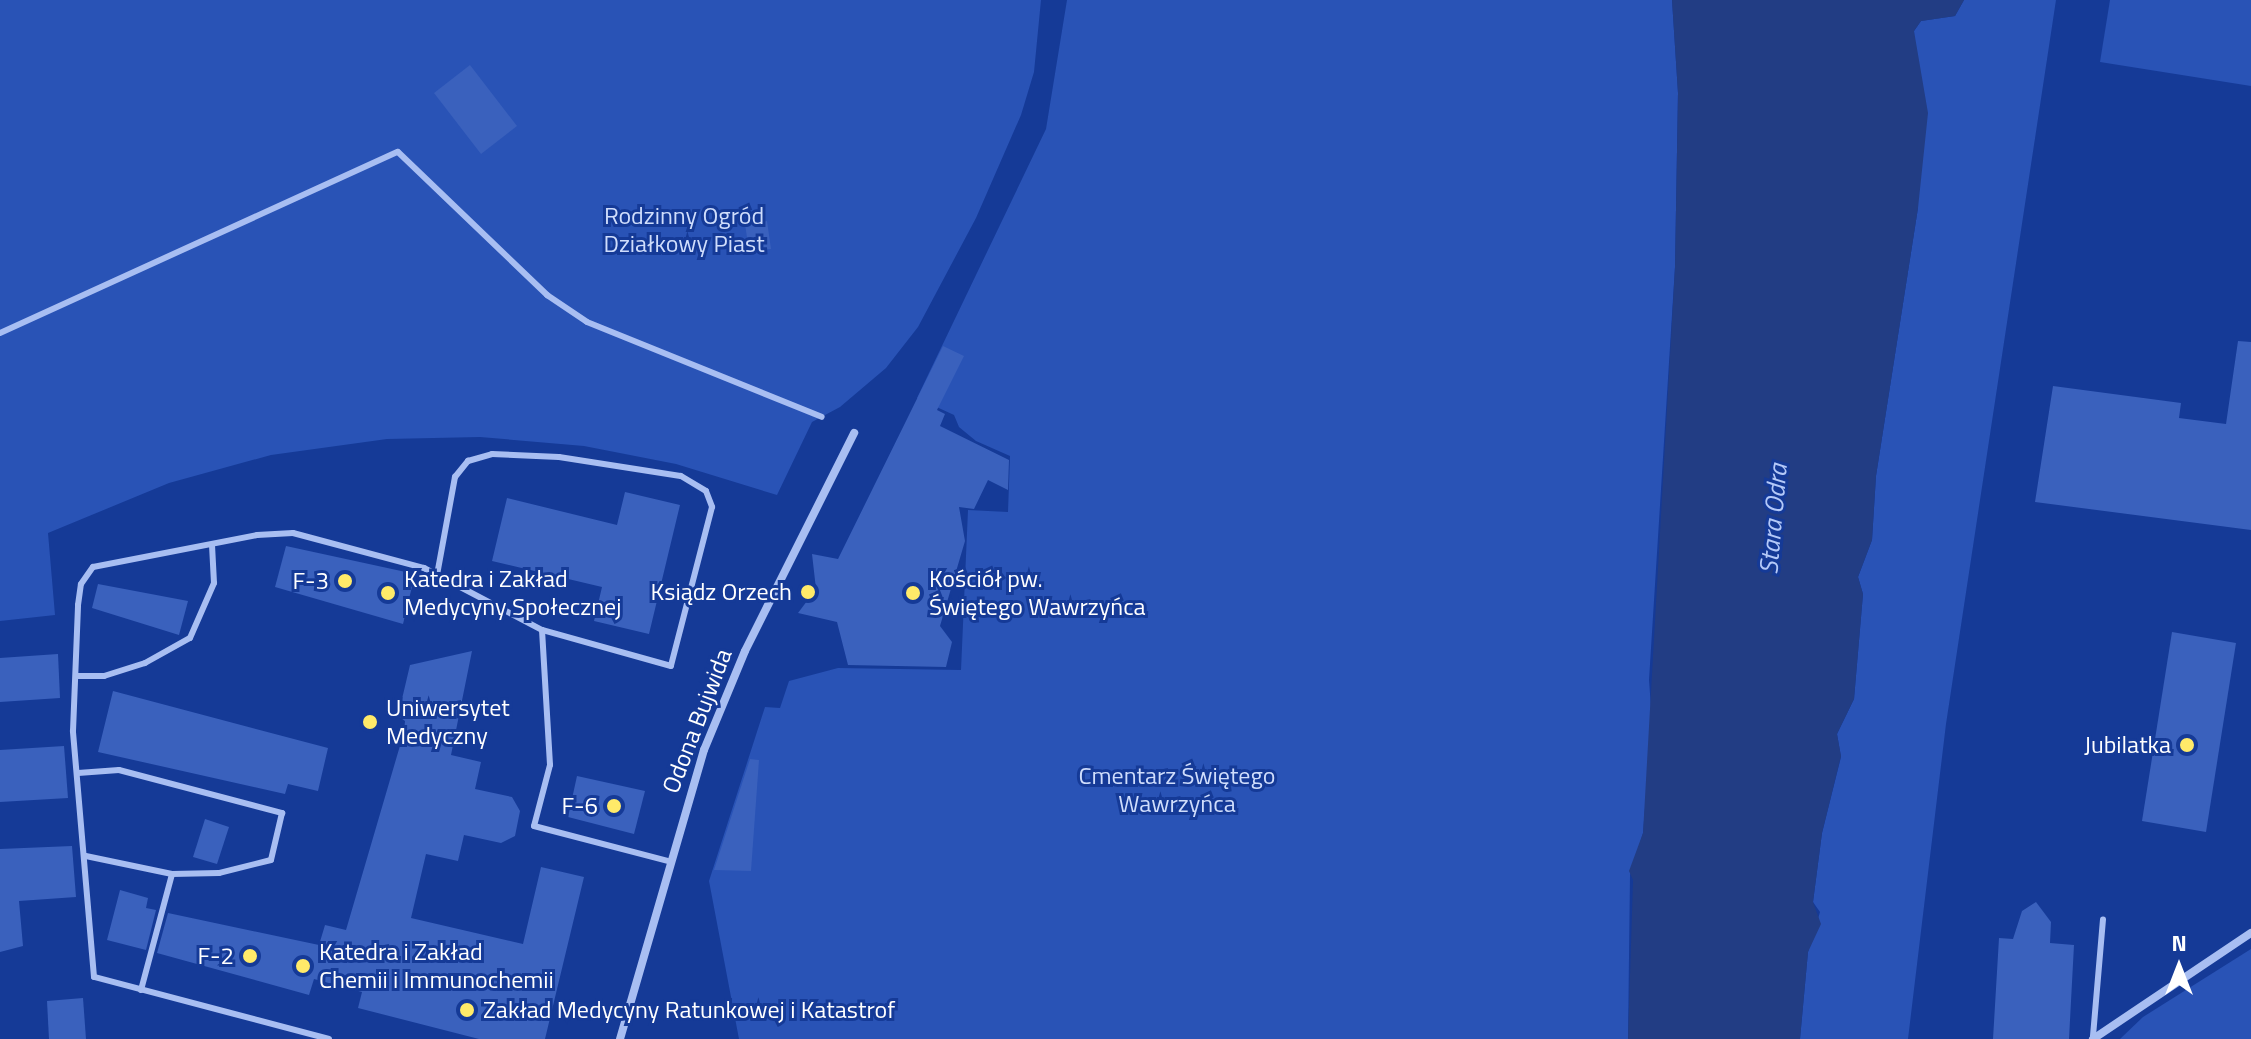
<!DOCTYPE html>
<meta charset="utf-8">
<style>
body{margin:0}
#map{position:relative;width:2251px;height:1039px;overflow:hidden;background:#153a97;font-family:"Titillium Web",sans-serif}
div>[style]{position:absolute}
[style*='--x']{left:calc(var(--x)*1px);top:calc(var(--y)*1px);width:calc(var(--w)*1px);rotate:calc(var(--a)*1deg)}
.green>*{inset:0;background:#2953b6}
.water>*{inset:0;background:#223d84}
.building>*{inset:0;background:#3a61bd}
.service>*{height:6px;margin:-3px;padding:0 3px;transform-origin:3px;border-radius:3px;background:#a8bef2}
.minor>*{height:8px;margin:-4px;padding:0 4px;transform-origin:4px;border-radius:4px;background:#a8bef2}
.dots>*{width:22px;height:22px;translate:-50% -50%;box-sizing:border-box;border:4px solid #153a97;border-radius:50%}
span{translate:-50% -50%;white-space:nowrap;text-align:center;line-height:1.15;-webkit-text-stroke:6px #153a97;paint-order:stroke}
.park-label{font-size:24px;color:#cfddfc}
.poi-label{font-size:24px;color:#fff}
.left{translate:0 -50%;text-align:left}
.right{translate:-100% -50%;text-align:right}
.street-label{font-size:24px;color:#fff}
.water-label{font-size:26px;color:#b4c9f8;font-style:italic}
.north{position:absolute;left:2139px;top:927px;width:80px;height:80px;-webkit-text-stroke:6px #153a97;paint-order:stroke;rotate:0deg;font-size:22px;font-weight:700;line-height:32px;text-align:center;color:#fff}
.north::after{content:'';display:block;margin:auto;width:28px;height:36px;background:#fff;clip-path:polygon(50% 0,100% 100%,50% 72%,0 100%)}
</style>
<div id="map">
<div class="green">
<i style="clip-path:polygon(0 0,1041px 0,1034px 72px,1021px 115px,976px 218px,918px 327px,886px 368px,840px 407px,812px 422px,777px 495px,676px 464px,584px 446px,480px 437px,387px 439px,271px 455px,169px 483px,48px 533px,55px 615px,0 621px)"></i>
<i style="clip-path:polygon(1067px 0,1672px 0,1678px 93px,1675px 267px,1649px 680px,1652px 721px,1643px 833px,1630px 875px,1628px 1039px,739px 1039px,709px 881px,765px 707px,780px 708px,789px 681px,838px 668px,961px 670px,968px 510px,1008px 512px,1010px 456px,976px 441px,959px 427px,954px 415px,917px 398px,1046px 129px)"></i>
<i style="clip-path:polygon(1964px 0,2056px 0,1946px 724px,1908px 1039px,1800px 1039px,1808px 952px,1820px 912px,1813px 902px,1822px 833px,1841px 757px,1837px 734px,1854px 699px,1863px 594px,1858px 577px,1872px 540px,1876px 476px,1918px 208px,1914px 31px,1921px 21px,1955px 16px)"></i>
<i style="clip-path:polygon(2110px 0,2251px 0,2251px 86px,2100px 62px)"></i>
<i style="clip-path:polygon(2251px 949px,2251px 1039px,2120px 1039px,2143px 1017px)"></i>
</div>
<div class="water">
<i style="clip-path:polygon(1672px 0,1964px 0,1955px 16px,1921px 21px,1914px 31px,1928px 113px,1918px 208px,1876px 476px,1872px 540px,1858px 577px,1863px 594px,1854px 699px,1837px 734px,1841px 756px,1822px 833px,1813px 902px,1821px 924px,1808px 952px,1800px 1039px,1628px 1039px,1633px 880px,1629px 871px,1643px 833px,1675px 267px,1678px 93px)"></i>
</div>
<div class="building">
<i style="clip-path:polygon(470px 65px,517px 126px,481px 154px,434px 93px)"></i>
<i style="clip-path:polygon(767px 221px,771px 249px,749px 251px,745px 224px)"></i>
<i style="clip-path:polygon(2238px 341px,2251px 342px,2251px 530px,2035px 502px,2053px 386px,2181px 403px,2179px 418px,2226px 424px)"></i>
<i style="clip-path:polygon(943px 346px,964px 356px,937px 410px,945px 414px,940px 426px,1009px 460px,1008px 490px,988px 480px,974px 509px,959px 507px,965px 541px,940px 626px,952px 642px,946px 667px,848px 665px,837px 622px,798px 613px,816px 589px,812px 554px,838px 559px)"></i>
<i style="clip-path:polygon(625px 492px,680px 505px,649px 634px,594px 621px,602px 587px,492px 561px,507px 498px,617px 525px)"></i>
<i style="clip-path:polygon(286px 546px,415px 574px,403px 624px,275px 587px)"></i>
<i style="clip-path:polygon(98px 584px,188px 601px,179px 635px,92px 608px)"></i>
<i style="clip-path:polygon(2172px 632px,2236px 643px,2206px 832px,2142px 821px)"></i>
<i style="clip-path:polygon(472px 651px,451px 755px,481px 762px,475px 789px,512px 797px,520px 811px,515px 836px,501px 843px,464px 835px,458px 861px,426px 854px,411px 918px,523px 944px,541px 867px,584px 877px,545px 1039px,479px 1039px,358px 1008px,362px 992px,314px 979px,309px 995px,157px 953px,168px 913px,319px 945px,325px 925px,346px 930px,404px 732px,405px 721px,398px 716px,410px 665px)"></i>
<i style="clip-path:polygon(58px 654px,60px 698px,0 702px,0 658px)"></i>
<i style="clip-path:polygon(113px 691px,328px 748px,318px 791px,288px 784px,285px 794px,98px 752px)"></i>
<i style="clip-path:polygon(64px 746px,68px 798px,0 802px,0 750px)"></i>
<i style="clip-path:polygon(750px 759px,759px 760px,751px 871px,714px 870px)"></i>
<i style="clip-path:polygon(577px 776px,645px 791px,634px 834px,568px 817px)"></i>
<i style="clip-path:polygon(205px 819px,229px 827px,217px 864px,193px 857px)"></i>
<i style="clip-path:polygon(72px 846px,76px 897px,19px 901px,23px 946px,0 952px,0 849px)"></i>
<i style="clip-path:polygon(120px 890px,148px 898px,146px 908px,156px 910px,146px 950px,107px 940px)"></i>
<i style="clip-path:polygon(2036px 902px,2051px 922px,2050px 943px,2074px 945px,2069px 1039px,1993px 1039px,1999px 938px,2013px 939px,2022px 911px)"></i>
<i style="clip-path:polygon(83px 998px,86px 1039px,49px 1039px,47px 1001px)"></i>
</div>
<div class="service">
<i style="--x:0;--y:333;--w:437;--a:-24.5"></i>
<i style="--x:398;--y:152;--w:207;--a:43.8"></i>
<i style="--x:547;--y:295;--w:48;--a:34"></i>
<i style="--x:587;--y:322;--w:253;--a:22"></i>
<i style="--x:437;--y:575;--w:100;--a:-79.6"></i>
<i style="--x:455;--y:477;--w:21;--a:-51"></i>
<i style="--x:468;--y:461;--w:25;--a:-16"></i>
<i style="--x:492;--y:454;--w:67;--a:2.6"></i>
<i style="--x:559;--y:457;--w:123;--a:8.9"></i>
<i style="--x:681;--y:476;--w:29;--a:31"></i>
<i style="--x:706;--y:491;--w:17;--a:69"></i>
<i style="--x:712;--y:507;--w:164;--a:104.5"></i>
<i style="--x:671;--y:666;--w:134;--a:-164.4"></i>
<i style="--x:78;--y:676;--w:26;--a:0"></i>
<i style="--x:104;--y:676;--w:43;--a:-17.6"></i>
<i style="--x:145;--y:663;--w:51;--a:-29.1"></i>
<i style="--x:190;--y:638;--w:60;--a:-66.4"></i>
<i style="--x:214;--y:583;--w:36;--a:-93"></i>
<i style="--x:78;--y:773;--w:41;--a:-4.2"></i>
<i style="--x:119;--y:770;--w:169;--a:14.8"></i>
<i style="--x:282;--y:813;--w:48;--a:103.2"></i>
<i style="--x:271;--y:860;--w:54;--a:166"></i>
<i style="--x:219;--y:873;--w:47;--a:178.8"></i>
<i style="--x:172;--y:874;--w:88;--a:-168.2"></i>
<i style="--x:141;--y:990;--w:120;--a:-75"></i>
<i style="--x:2093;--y:1036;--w:117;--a:-85.1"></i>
<i style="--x:329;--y:1039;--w:243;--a:-165.2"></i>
<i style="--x:94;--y:977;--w:247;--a:-94.9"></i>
<i style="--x:73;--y:731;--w:126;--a:-87.7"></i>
<i style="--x:78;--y:605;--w:21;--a:-82"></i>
<i style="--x:81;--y:584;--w:21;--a:-55"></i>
<i style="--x:93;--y:567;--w:167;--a:-11"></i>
<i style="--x:257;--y:535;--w:36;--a:-3"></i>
<i style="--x:293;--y:533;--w:136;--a:15"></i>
<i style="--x:424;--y:568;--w:133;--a:27.7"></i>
<i style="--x:542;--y:630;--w:135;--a:86.6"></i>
<i style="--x:550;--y:765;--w:63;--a:104.7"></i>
<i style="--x:534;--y:826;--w:138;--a:14.6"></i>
</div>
<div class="minor">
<i style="--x:620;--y:1039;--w:301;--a:-73.8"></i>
<i style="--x:704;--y:750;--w:107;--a:-67.5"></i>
<i style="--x:745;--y:651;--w:244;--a:-63.4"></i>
<i style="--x:2093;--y:1039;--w:190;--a:-33.9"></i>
</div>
<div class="dots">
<i style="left:345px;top:581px;background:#ffea69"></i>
<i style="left:808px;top:592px;background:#ffea69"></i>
<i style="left:388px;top:593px;background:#ffea69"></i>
<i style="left:913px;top:593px;background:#ffea69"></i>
<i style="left:370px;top:722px;background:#ffea69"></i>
<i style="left:2187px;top:745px;background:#ffea69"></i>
<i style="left:614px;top:806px;background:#ffea69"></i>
<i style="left:250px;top:956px;background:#ffea69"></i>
<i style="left:303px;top:966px;background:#ffea69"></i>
<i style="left:467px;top:1010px;background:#ffea69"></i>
</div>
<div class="park-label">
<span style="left:684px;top:230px">Rodzinny Ogród<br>Działkowy Piast</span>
<span style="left:1177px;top:790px">Cmentarz Świętego<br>Wawrzyńca</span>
</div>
<div class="poi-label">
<span class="left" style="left:404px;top:593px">Katedra i Zakład<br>Medycyny Społecznej</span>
<span class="left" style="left:929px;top:593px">Kościół pw.<br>Świętego Wawrzyńca</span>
<span class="right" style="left:329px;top:581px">F-3</span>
<span class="right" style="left:792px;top:592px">Ksiądz Orzech</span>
<span class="left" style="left:386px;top:722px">Uniwersytet<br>Medyczny</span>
<span class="right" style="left:2171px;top:745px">Jubilatka</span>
<span class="right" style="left:598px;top:806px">F-6</span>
<span class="left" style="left:319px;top:966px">Katedra i Zakład<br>Chemii i Immunochemii</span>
<span class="right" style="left:234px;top:956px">F-2</span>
<span class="left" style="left:483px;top:1010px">Zakład Medycyny Ratunkowej i Katastrof</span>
</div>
<div class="street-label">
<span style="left:697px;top:721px;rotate:-69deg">Odona Bujwida</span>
</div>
<div class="water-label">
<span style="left:1773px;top:519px;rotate:-85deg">Stara Odra</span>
</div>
<div class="north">N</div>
</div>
